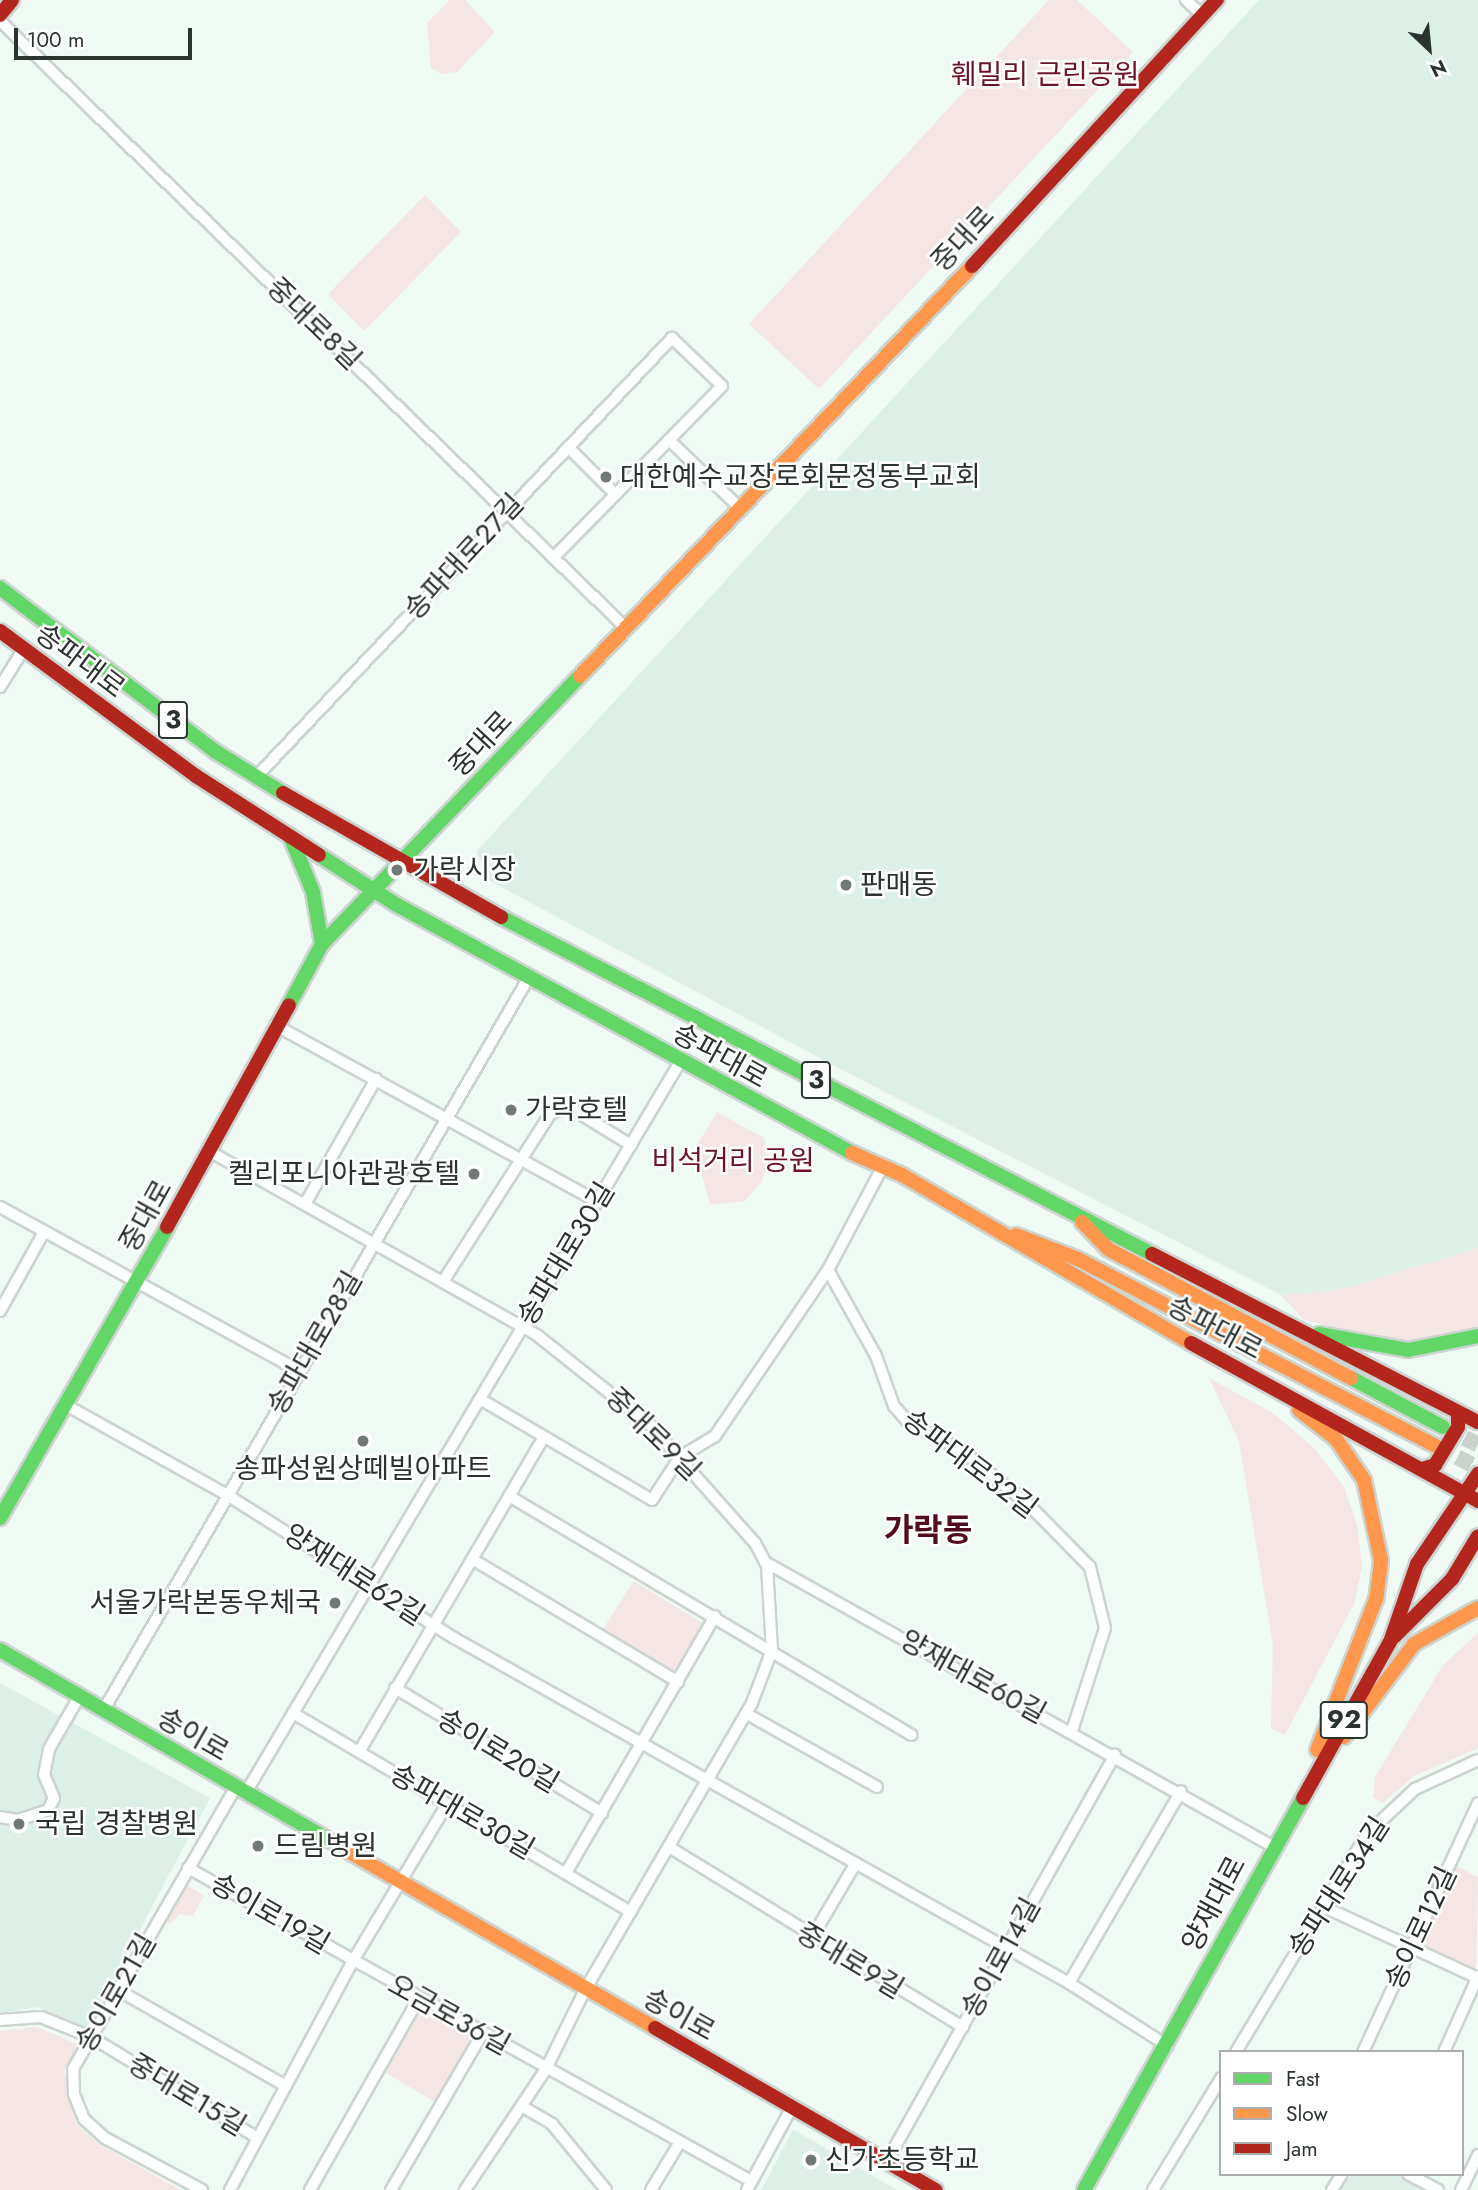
<!DOCTYPE html>
<meta charset="utf-8">
<style>
body{margin:0}
#map{position:relative;width:1478px;height:2190px;overflow:hidden;background:#f0faf5;font-family:Jost,"Noto Sans KR",sans-serif}
div>[style]{position:absolute}
[style*='--x']{left:calc(var(--x)*1px);top:calc(var(--y)*1px);width:calc(var(--w)*1px);rotate:calc(var(--a)*1deg)}
.built>*{inset:0;background:#ddf0e8}
.green>*{inset:0;background:#f3e6e4}
.primary-tunnel>*{height:16px;margin-top:-8px;transform-origin:0;background:repeating-linear-gradient(90deg,#c9d2cd 0 16px,transparent 0 24px)}
.roads{filter:drop-shadow(2px 0 #ccd4d0) drop-shadow(-2px 0 #ccd4d0) drop-shadow(0 2px #ccd4d0) drop-shadow(0 -2px #ccd4d0)}
.street>*{height:10px;margin:-5px;padding:0 5px;transform-origin:5px;border-radius:5px;background:#fdfefe}
.fast>*{height:14px;margin:-7px;padding:0 7px;transform-origin:7px;border-radius:7px;background:#63d668}
.slow>*{height:14px;margin:-7px;padding:0 7px;transform-origin:7px;border-radius:7px;background:#ff974d}
.jam>*{height:14px;margin:-7px;padding:0 7px;transform-origin:7px;border-radius:7px;background:#b3261e}
.dots>*{width:19px;height:19px;translate:-50% -50%;box-sizing:border-box;border:4px solid #fff;border-radius:50%}
span{translate:-50% -50%;white-space:nowrap;text-align:center;line-height:1.15;-webkit-text-stroke:5px #fff;paint-order:stroke}
.shield-label span{padding:2px 5px;background:#fff;border:2px solid;border-radius:5px;-webkit-text-stroke-width:0}
.shield-label{font-size:26px;color:#2b332f;font-weight:700}
.park-label{font-size:28px;color:#6c132a}
.street-label{font-size:28px;color:#2b332f}
.poi-label{font-size:28px;color:#2b332f}
.left{translate:0 -50%;text-align:left}
.right{translate:-100% -50%;text-align:right}
.quarter-label{font-size:32px;color:#510c1d;font-weight:700}
.legend{position:absolute;left:1219px;top:2050px;width:245px;height:126px;box-sizing:border-box;background:#fff;border:2px solid #aaadac;margin:0;padding:9px 12px;list-style:none;font-size:21px;color:#2b332f}
.legend li{display:flex;align-items:center;gap:14px;height:35px}
.legend b{width:35px;border:2px solid #aaadac}
.north{position:absolute;left:1394px;top:14px;width:70px;height:70px;-webkit-text-stroke:5px #fff;paint-order:stroke;rotate:154deg;font-size:19px;font-weight:700;line-height:28px;text-align:center;color:#2b332f}
.north::after{content:'';display:block;margin:auto;width:24px;height:32px;background:#2b332f;clip-path:polygon(50% 0,100% 100%,50% 72%,0 100%)}
.scale{position:absolute;left:14px;top:28px;width:178px;height:32px;box-sizing:border-box;border:4px solid #2b332f;border-top:0;padding-left:9px;font-size:21px;line-height:24px;white-space:nowrap;color:#2b332f;-webkit-text-stroke:5px #fff;paint-order:stroke}
</style>
<div id="map">
<div class="built">
<i style="clip-path:polygon(1259px 0,1478px 0,1478px 1248px,1338px 1290px,1281px 1295px,844px 1071px,490px 881px,476px 852px)"></i>
<i style="clip-path:polygon(0 1683px,210px 1798px,87px 2029px,38px 2007px,0 2013px)"></i>
<i style="clip-path:polygon(793px 2130px,794px 2130px,897px 2190px,761px 2190px)"></i>
<i style="clip-path:polygon(1352px 2174px,1397px 2174px,1428px 2190px,1341px 2190px)"></i>
</div>
<div class="green">
<i style="clip-path:polygon(450px 0,465px 0,495px 32px,457px 72px,441px 74px,431px 68px,427px 23px)"></i>
<i style="clip-path:polygon(1049px 0,1077px 0,1133px 52px,819px 389px,749px 324px)"></i>
<i style="clip-path:polygon(425px 195px,461px 232px,364px 331px,328px 294px)"></i>
<i style="clip-path:polygon(717px 1112px,764px 1138px,770px 1161px,761px 1183px,744px 1201px,710px 1205px,695px 1149px)"></i>
<i style="clip-path:polygon(1478px 1248px,1478px 1329px,1410px 1345px,1304px 1320px,1281px 1295px,1338px 1290px)"></i>
<i style="clip-path:polygon(1209px 1378px,1273px 1413px,1315px 1449px,1344px 1487px,1357px 1524px,1362px 1566px,1355px 1602px,1285px 1735px,1271px 1728px,1273px 1645px,1239px 1441px)"></i>
<i style="clip-path:polygon(634px 1581px,707px 1626px,678px 1677px,601px 1632px)"></i>
<i style="clip-path:polygon(1478px 1633px,1478px 1748px,1414px 1776px,1383px 1803px,1373px 1798px,1375px 1777px,1443px 1665px)"></i>
<i style="clip-path:polygon(1454px 1865px,1478px 1877px,1476px 1973px,1418px 1946px)"></i>
<i style="clip-path:polygon(187px 1885px,204px 1896px,193px 1916px,180px 1914px,170px 1924px,164px 1920px)"></i>
<i style="clip-path:polygon(421px 2005px,475px 2036px,438px 2104px,383px 2071px)"></i>
<i style="clip-path:polygon(37px 2027px,79px 2045px,64px 2071px,77px 2125px,102px 2146px,181px 2190px,0 2190px,0 2031px)"></i>
</div>
<div class="primary-tunnel">
<i style="--x:1443;--y:1427;--w:39;--a:27"></i>
<i style="--x:1436;--y:1446;--w:47;--a:27.6"></i>
</div>
<div class="roads">
<div class="street">
<i style="--x:1186;--y:0;--w:23;--a:43"></i>
<i style="--x:0;--y:21;--w:873;--a:44.12"></i>
<i style="--x:669;--y:440;--w:101;--a:43.8"></i>
<i style="--x:568;--y:447;--w:66;--a:45"></i>
<i style="--x:0;--y:687;--w:44;--a:-58.1"></i>
<i style="--x:256;--y:777;--w:605;--a:-46.54"></i>
<i style="--x:672;--y:338;--w:69;--a:43.8"></i>
<i style="--x:722;--y:386;--w:241;--a:134.5"></i>
<i style="--x:275;--y:1025;--w:367;--a:28.7"></i>
<i style="--x:209;--y:1151;--w:377;--a:29.3"></i>
<i style="--x:538;--y:1336;--w:144;--a:38.5"></i>
<i style="--x:651;--y:1426;--w:157;--a:48.4"></i>
<i style="--x:755;--y:1543;--w:26;--a:62"></i>
<i style="--x:767;--y:1566;--w:84;--a:86.6"></i>
<i style="--x:772;--y:1650;--w:57;--a:110.7"></i>
<i style="--x:752;--y:1703;--w:332;--a:120.2"></i>
<i style="--x:585;--y:1990;--w:88;--a:116.3"></i>
<i style="--x:546;--y:2069;--w:146;--a:123.8"></i>
<i style="--x:305;--y:1204;--w:144;--a:-60.4"></i>
<i style="--x:0;--y:1207;--w:341;--a:28.7"></i>
<i style="--x:828;--y:1270;--w:98;--a:60.8"></i>
<i style="--x:876;--y:1356;--w:53;--a:70.2"></i>
<i style="--x:894;--y:1406;--w:20;--a:49"></i>
<i style="--x:907;--y:1421;--w:61;--a:28.2"></i>
<i style="--x:961;--y:1450;--w:87;--a:39"></i>
<i style="--x:1029;--y:1505;--w:87;--a:45.5"></i>
<i style="--x:1090;--y:1567;--w:63;--a:76.2"></i>
<i style="--x:1105;--y:1628;--w:108;--a:107.8"></i>
<i style="--x:444;--y:1280;--w:198;--a:-57.4"></i>
<i style="--x:551;--y:1113;--w:19;--a:-18"></i>
<i style="--x:569;--y:1107;--w:73;--a:31.5"></i>
<i style="--x:0;--y:1311;--w:90;--a:-60.9"></i>
<i style="--x:480;--y:1399;--w:199;--a:30.4"></i>
<i style="--x:652;--y:1500;--w:51;--a:-56.9"></i>
<i style="--x:680;--y:1457;--w:41;--a:-31"></i>
<i style="--x:715;--y:1436;--w:201;--a:-55.8"></i>
<i style="--x:828;--y:1270;--w:115;--a:-62.1"></i>
<i style="--x:66;--y:1405;--w:184;--a:29.2"></i>
<i style="--x:227;--y:1495;--w:268;--a:32.2"></i>
<i style="--x:454;--y:1638;--w:705;--a:29.29"></i>
<i style="--x:1069;--y:1983;--w:117;--a:32.5"></i>
<i style="--x:509;--y:1496;--w:468;--a:30.7"></i>
<i style="--x:472;--y:1559;--w:240;--a:30.8"></i>
<i style="--x:765;--y:1562;--w:581;--a:29.26"></i>
<i style="--x:395;--y:1688;--w:242;--a:31.1"></i>
<i style="--x:103;--y:1711;--w:849;--a:-59.87"></i>
<i style="--x:293;--y:1713;--w:392;--a:30.5"></i>
<i style="--x:747;--y:1714;--w:149;--a:29.3"></i>
<i style="--x:359;--y:1752;--w:365;--a:-59.6"></i>
<i style="--x:245;--y:1794;--w:851;--a:-59.28"></i>
<i style="--x:0;--y:1817;--w:18;--a:9"></i>
<i style="--x:18;--y:1820;--w:32;--a:-18"></i>
<i style="--x:48;--y:1810;--w:13;--a:-63"></i>
<i style="--x:54;--y:1798;--w:25;--a:-113"></i>
<i style="--x:44;--y:1775;--w:26;--a:-79"></i>
<i style="--x:49;--y:1749;--w:60;--a:-60"></i>
<i style="--x:669;--y:1847;--w:345;--a:31.5"></i>
<i style="--x:188;--y:1868;--w:644;--a:29.07"></i>
<i style="--x:566;--y:1873;--w:297;--a:-59.9"></i>
<i style="--x:1322;--y:1906;--w:172;--a:24.8"></i>
<i style="--x:811;--y:1939;--w:88;--a:-59.4"></i>
<i style="--x:1069;--y:1983;--w:222;--a:-59.7"></i>
<i style="--x:118;--y:1990;--w:191;--a:29.8"></i>
<i style="--x:0;--y:2020;--w:41;--a:-4.2"></i>
<i style="--x:41;--y:2017;--w:54;--a:21.8"></i>
<i style="--x:91;--y:2037;--w:193;--a:31.2"></i>
<i style="--x:1236;--y:2052;--w:254;--a:-59"></i>
<i style="--x:1367;--y:1834;--w:66;--a:-43.2"></i>
<i style="--x:1415;--y:1789;--w:69;--a:-24.7"></i>
<i style="--x:1363;--y:2052;--w:274;--a:-65.2"></i>
<i style="--x:1444;--y:2052;--w:83;--a:-65.9"></i>
<i style="--x:523;--y:2107;--w:34;--a:30"></i>
<i style="--x:552;--y:2124;--w:85;--a:50.7"></i>
<i style="--x:887;--y:2161;--w:466;--a:-60.7"></i>
<i style="--x:1408;--y:2174;--w:34;--a:28"></i>
<i style="--x:202;--y:2190;--w:110;--a:-151.8"></i>
<i style="--x:105;--y:2138;--w:28;--a:-138"></i>
<i style="--x:84;--y:2119;--w:27;--a:-112"></i>
<i style="--x:74;--y:2094;--w:25;--a:-92"></i>
<i style="--x:73;--y:2069;--w:324;--a:-60"></i>
<i style="--x:230;--y:2190;--w:262;--a:-61.8"></i>
<i style="--x:354;--y:1959;--w:181;--a:-59"></i>
<i style="--x:310;--y:2190;--w:221;--a:-60.4"></i>
<i style="--x:391;--y:2190;--w:181;--a:-59.7"></i>
<i style="--x:651;--y:2190;--w:56;--a:-58.9"></i>
<i style="--x:747;--y:2190;--w:94;--a:-61.5"></i>
<i style="--x:1153;--y:2190;--w:131;--a:-58.7"></i>
<i style="--x:1332;--y:2190;--w:19;--a:-58"></i>
<i style="--x:1461;--y:2190;--w:39;--a:-64"></i>
</div>
<div class="fast">
<i style="--x:0;--y:588;--w:271;--a:37.2"></i>
<i style="--x:216;--y:752;--w:79;--a:31.5"></i>
<i style="--x:290;--y:836;--w:61;--a:67.7"></i>
<i style="--x:313;--y:892;--w:53;--a:80.2"></i>
<i style="--x:319;--y:855;--w:93;--a:32.7"></i>
<i style="--x:397;--y:905;--w:518;--a:28.59"></i>
<i style="--x:501;--y:917;--w:733;--a:27.37"></i>
<i style="--x:289;--y:1005;--w:69;--a:-61.6"></i>
<i style="--x:322;--y:944;--w:372;--a:-46.1"></i>
<i style="--x:1319;--y:1334;--w:90;--a:10.2"></i>
<i style="--x:1408;--y:1350;--w:71;--a:-11.3"></i>
<i style="--x:1351;--y:1378;--w:104;--a:28"></i>
<i style="--x:0;--y:1518;--w:336;--a:-60.1"></i>
<i style="--x:0;--y:1650;--w:405;--a:30"></i>
<i style="--x:1084;--y:2190;--w:449;--a:-60.8"></i>
</div>
<div class="slow">
<i style="--x:580;--y:676;--w:567;--a:-46.29"></i>
<i style="--x:852;--y:1153;--w:55;--a:23.7"></i>
<i style="--x:902;--y:1175;--w:334;--a:30.2"></i>
<i style="--x:1082;--y:1222;--w:37;--a:46"></i>
<i style="--x:1108;--y:1249;--w:275;--a:28"></i>
<i style="--x:1016;--y:1235;--w:66;--a:21.2"></i>
<i style="--x:1078;--y:1259;--w:404;--a:27.6"></i>
<i style="--x:1299;--y:1410;--w:47;--a:38.1"></i>
<i style="--x:1336;--y:1439;--w:50;--a:55.7"></i>
<i style="--x:1364;--y:1480;--w:83;--a:78.1"></i>
<i style="--x:1381;--y:1561;--w:38;--a:97"></i>
<i style="--x:1376;--y:1599;--w:162;--a:111.3"></i>
<i style="--x:1344;--y:1737;--w:116;--a:-53"></i>
<i style="--x:1414;--y:1644;--w:73;--a:-29.4"></i>
<i style="--x:351;--y:1853;--w:351;--a:29.9"></i>
</div>
<div class="jam">
<i style="--x:0;--y:15;--w:19;--a:-51"></i>
<i style="--x:972;--y:266;--w:362;--a:-47.4"></i>
<i style="--x:0;--y:631;--w:244;--a:36.5"></i>
<i style="--x:196;--y:776;--w:146;--a:32.7"></i>
<i style="--x:283;--y:793;--w:251;--a:29.6"></i>
<i style="--x:167;--y:1227;--w:253;--a:-61.2"></i>
<i style="--x:1152;--y:1254;--w:367;--a:27.3"></i>
<i style="--x:1191;--y:1343;--w:328;--a:28.8"></i>
<i style="--x:1422;--y:1469;--w:14;--a:-17"></i>
<i style="--x:1435;--y:1465;--w:44;--a:-58.8"></i>
<i style="--x:1458;--y:1427;--w:14;--a:-90"></i>
<i style="--x:1394;--y:1637;--w:82;--a:-45"></i>
<i style="--x:1452;--y:1579;--w:50;--a:-58.8"></i>
<i style="--x:1303;--y:1798;--w:179;--a:-60.9"></i>
<i style="--x:1390;--y:1642;--w:83;--a:-70.9"></i>
<i style="--x:1417;--y:1564;--w:109;--a:-55.9"></i>
<i style="--x:655;--y:2028;--w:324;--a:30"></i>
</div>
</div>
<div class="dots">
<i style="left:606px;top:477px;background:#707974"></i>
<i style="left:397px;top:870px;background:#707974"></i>
<i style="left:846px;top:885px;background:#707974"></i>
<i style="left:511px;top:1110px;background:#707974"></i>
<i style="left:474px;top:1174px;background:#707974"></i>
<i style="left:363px;top:1441px;background:#707974"></i>
<i style="left:335px;top:1603px;background:#707974"></i>
<i style="left:19px;top:1824px;background:#707974"></i>
<i style="left:258px;top:1846px;background:#707974"></i>
<i style="left:811px;top:2160px;background:#707974"></i>
</div>
<div class="shield-label">
<span style="left:173px;top:720px">3</span>
<span style="left:816px;top:1080px">3</span>
<span style="left:1344px;top:1720px">92</span>
</div>
<div class="park-label">
<span style="left:1045px;top:75px">훼밀리 근린공원</span>
<span style="left:733px;top:1161px">비석거리 공원</span>
</div>
<div class="street-label">
<span style="left:963px;top:239px;rotate:-47deg">중대로</span>
<span style="left:314px;top:324px;rotate:44deg">중대로8길</span>
<span style="left:464px;top:557px;rotate:-47deg">송파대로27길</span>
<span style="left:80px;top:661px;rotate:37deg">송파대로</span>
<span style="left:481px;top:744px;rotate:-47deg">중대로</span>
<span style="left:720px;top:1056px;rotate:29deg">송파대로</span>
<span style="left:146px;top:1216px;rotate:-61deg">중대로</span>
<span style="left:566px;top:1254px;rotate:-59deg">송파대로30길</span>
<span style="left:1215px;top:1328px;rotate:28deg">송파대로</span>
<span style="left:315px;top:1343px;rotate:-60deg">송파대로28길</span>
<span style="left:653px;top:1434px;rotate:44deg">중대로9길</span>
<span style="left:970px;top:1464px;rotate:37deg">송파대로32길</span>
<span style="left:354px;top:1575px;rotate:33deg">양재대로62길</span>
<span style="left:973px;top:1677px;rotate:29deg">양재대로60길</span>
<span style="left:193px;top:1735px;rotate:30deg">송이로</span>
<span style="left:498px;top:1751px;rotate:31deg">송이로20길</span>
<span style="left:462px;top:1812px;rotate:30deg">송파대로30길</span>
<span style="left:1339px;top:1887px;rotate:-57deg">송파대로34길</span>
<span style="left:1214px;top:1904px;rotate:-62deg">양재대로</span>
<span style="left:270px;top:1914px;rotate:30deg">송이로19길</span>
<span style="left:1421px;top:1928px;rotate:-65deg">송이로12길</span>
<span style="left:1001px;top:1958px;rotate:-61deg">송이로14길</span>
<span style="left:850px;top:1961px;rotate:31deg">중대로9길</span>
<span style="left:116px;top:1993px;rotate:-60deg">송이로21길</span>
<span style="left:449px;top:2015px;rotate:29deg">오금로36길</span>
<span style="left:679px;top:2015px;rotate:29deg">송이로</span>
<span style="left:187px;top:2095px;rotate:31deg">중대로15길</span>
</div>
<div class="poi-label">
<span class="left" style="left:620px;top:477px">대한예수교장로회문정동부교회</span>
<span class="left" style="left:413px;top:870px">가락시장</span>
<span class="left" style="left:860px;top:885px">판매동</span>
<span class="left" style="left:525px;top:1110px">가락호텔</span>
<span class="right" style="left:460px;top:1174px">켈리포니아관광호텔</span>
<span style="left:363px;top:1469px">송파성원상떼빌아파트</span>
<span class="right" style="left:321px;top:1603px">서울가락본동우체국</span>
<span class="left" style="left:35px;top:1824px">국립 경찰병원</span>
<span class="left" style="left:274px;top:1846px">드림병원</span>
<span class="left" style="left:825px;top:2160px">신가초등학교</span>
</div>
<div class="quarter-label">
<span style="left:928px;top:1530px">가락동</span>
</div>
<ul class="legend">
<li><b style="height:9px;background:#63d668"></b>Fast</li>
<li><b style="height:9px;background:#ff974d"></b>Slow</li>
<li><b style="height:9px;background:#b3261e"></b>Jam</li>
</ul>
<div class="north">N</div>
<div class="scale">100 m</div>
</div>
